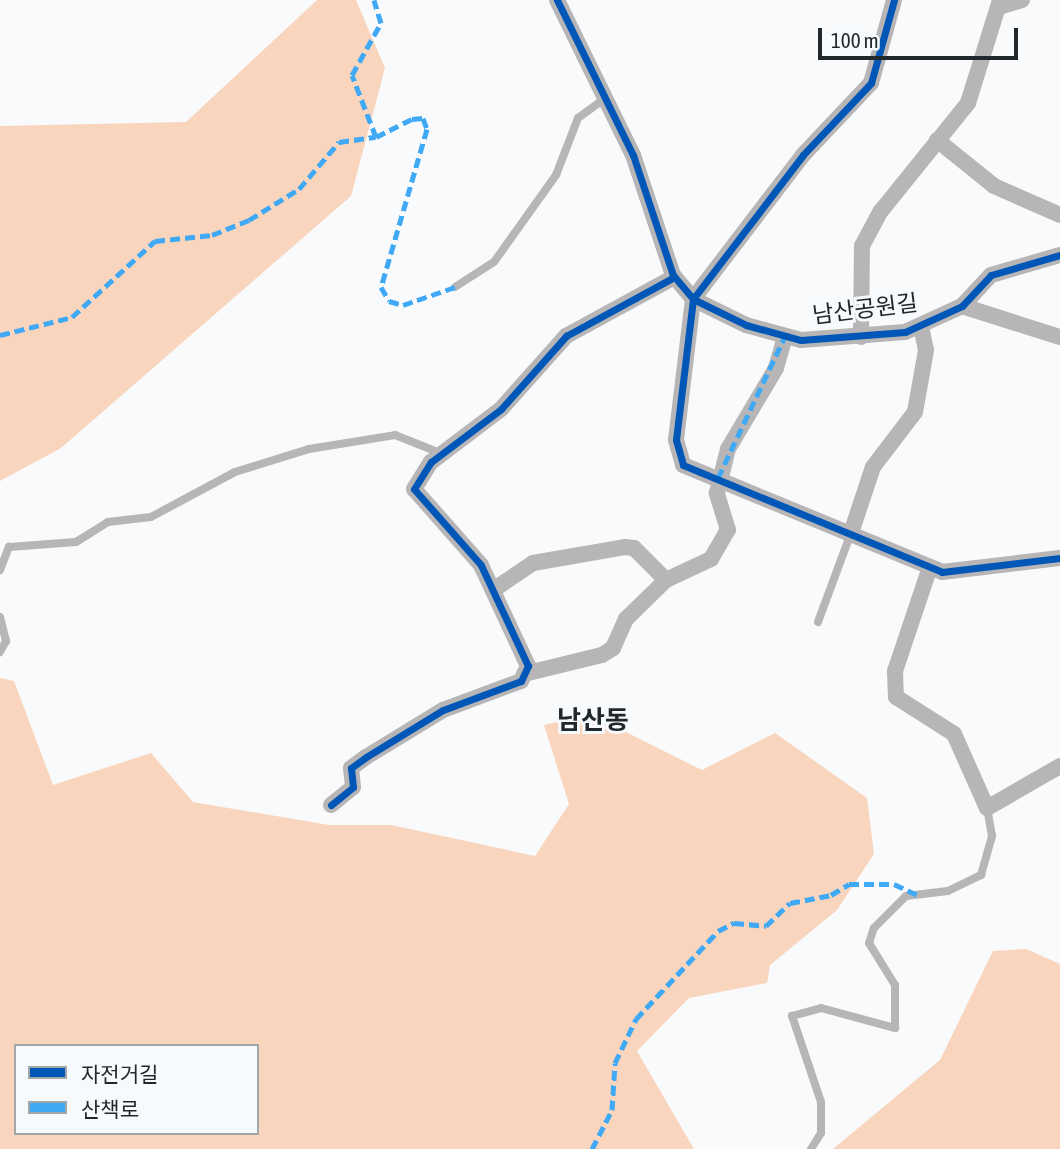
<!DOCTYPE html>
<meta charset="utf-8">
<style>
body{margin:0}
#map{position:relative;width:1060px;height:1149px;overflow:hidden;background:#f8fafc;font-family:"Asap Condensed","Noto Sans KR",sans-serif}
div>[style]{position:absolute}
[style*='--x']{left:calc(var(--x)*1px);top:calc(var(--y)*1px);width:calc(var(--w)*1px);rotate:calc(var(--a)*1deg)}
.green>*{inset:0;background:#f9d5bd}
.service>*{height:8px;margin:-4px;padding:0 4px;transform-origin:4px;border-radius:4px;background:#b7b5b5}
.minor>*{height:16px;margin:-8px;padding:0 8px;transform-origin:8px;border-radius:8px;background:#b7b5b5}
.quiet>*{height:5px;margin-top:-2.5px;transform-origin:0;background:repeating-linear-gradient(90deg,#3fa9f5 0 10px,transparent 0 15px)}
.cycleway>*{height:7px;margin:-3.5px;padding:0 3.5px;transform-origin:3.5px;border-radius:3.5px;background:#0057b8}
span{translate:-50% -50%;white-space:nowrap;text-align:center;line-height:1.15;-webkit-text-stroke:6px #f7fafd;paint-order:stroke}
.street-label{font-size:23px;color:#21282c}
.quarter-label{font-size:26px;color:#21282c;font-weight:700}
.legend{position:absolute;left:14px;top:1044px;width:245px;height:91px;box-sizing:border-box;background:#f7fafd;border:2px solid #a1a6a9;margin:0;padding:9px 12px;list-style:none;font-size:21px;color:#21282c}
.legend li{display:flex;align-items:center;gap:14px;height:35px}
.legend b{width:35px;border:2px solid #a1a6a9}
.scale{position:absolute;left:818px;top:28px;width:200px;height:32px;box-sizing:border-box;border:4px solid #21282c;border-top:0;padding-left:9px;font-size:21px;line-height:24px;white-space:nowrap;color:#21282c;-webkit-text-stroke:5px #f7fafd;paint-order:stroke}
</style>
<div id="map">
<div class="green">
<i style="clip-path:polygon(317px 0,356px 0,385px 68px,351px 196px,61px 448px,0 481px,0 126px,186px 122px)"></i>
<i style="clip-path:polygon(evenodd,0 678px,14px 681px,53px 785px,151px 753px,193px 802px,329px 825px,391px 825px,535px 856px,569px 804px,544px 725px,590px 714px,702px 770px,775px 733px,867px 798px,874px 854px,837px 910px,770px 965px,767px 983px,689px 998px,637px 1051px,694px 1149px,0 1149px,0 678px,16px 1046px,257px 1046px,257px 1133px,16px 1133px,16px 1046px)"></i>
<i style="clip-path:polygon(1026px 949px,1060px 964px,1060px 1149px,833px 1149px,940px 1060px,993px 951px)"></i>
</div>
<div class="service">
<i style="--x:455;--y:287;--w:46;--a:-32.7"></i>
<i style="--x:494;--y:262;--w:107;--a:-54.5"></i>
<i style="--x:556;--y:175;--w:61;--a:-68.9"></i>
<i style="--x:578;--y:118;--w:34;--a:-36"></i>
<i style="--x:0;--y:570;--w:25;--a:-69"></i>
<i style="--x:9;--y:547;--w:67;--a:-4.3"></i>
<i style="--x:76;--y:542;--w:38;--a:-32"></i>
<i style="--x:108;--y:522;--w:43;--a:-6.6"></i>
<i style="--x:151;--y:517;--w:95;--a:-28.2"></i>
<i style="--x:235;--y:472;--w:77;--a:-17.3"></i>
<i style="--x:309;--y:449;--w:87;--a:-9.2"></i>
<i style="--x:395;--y:435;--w:48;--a:21.8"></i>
<i style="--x:0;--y:617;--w:25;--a:76"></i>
<i style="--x:6;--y:641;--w:13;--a:119"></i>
<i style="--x:818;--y:622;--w:95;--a:-69.7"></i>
<i style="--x:811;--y:1149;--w:19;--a:-58"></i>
<i style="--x:821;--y:1133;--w:31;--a:-90"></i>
<i style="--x:821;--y:1102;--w:91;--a:-108.6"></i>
<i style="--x:792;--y:1016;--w:30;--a:-15"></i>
<i style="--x:821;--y:1008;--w:77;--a:15.1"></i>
<i style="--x:895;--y:1028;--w:43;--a:-90"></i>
<i style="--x:895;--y:985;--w:49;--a:-121.8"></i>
<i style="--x:869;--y:943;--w:16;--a:-72"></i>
<i style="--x:874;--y:928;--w:45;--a:-45"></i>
<i style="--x:906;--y:896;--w:42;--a:-6.8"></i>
<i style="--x:948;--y:891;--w:37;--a:-26"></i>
<i style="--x:981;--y:875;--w:41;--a:-74.2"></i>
<i style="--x:992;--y:836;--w:28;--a:-100"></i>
</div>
<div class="minor">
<i style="--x:557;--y:0;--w:173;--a:63.9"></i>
<i style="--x:633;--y:155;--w:126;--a:71.6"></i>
<i style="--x:673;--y:275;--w:31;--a:50"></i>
<i style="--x:693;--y:299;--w:59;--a:26.1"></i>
<i style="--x:746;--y:325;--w:57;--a:15.3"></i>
<i style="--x:801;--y:340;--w:104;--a:-4.4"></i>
<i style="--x:905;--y:332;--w:63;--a:-24.5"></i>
<i style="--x:962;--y:306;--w:42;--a:-46.9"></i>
<i style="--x:991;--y:275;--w:72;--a:-16.2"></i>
<i style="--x:894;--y:0;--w:86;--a:105.5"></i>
<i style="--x:871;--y:83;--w:99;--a:133.4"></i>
<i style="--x:803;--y:155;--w:181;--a:127.4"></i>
<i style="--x:693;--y:299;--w:142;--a:96.9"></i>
<i style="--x:676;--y:440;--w:26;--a:74"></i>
<i style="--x:683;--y:465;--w:280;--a:22.4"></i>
<i style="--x:942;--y:572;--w:119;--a:-6.8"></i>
<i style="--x:999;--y:7;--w:24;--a:-17"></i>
<i style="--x:937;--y:140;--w:73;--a:38.9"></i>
<i style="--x:994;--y:186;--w:72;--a:23.7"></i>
<i style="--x:962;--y:306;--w:103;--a:17.6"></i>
<i style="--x:861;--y:337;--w:91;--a:-89.4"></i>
<i style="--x:862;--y:246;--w:40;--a:-62"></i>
<i style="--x:881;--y:211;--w:139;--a:-51.1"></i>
<i style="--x:968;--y:103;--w:108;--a:-72.7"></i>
<i style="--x:852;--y:530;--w:66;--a:-71.6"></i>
<i style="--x:873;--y:467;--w:69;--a:-52.6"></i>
<i style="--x:915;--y:412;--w:63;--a:-79.9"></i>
<i style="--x:926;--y:350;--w:25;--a:-102"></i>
<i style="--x:930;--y:567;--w:110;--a:108.6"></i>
<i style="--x:895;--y:671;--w:26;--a:88"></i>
<i style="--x:896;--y:697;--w:69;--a:32.5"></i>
<i style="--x:954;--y:734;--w:81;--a:66"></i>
<i style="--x:987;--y:808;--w:84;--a:-29.9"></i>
<i style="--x:493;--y:590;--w:48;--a:-34"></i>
<i style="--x:533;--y:563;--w:93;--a:-9.9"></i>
<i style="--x:625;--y:547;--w:9;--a:6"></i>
<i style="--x:634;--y:548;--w:45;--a:45"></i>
<i style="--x:524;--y:674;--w:80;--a:-13.7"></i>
<i style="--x:602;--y:655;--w:13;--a:-32"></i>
<i style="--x:613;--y:648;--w:32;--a:-66"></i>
<i style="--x:626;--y:619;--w:56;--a:-44.3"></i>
<i style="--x:666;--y:580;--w:50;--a:-25"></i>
<i style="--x:711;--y:559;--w:34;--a:-60"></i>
<i style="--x:728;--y:530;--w:39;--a:-107"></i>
<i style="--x:717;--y:493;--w:45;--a:-76"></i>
<i style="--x:728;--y:449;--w:94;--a:-59.3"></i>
<i style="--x:776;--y:368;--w:33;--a:-74"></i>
<i style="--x:331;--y:805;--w:28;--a:-39"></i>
<i style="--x:353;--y:787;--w:19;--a:-96"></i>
<i style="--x:351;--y:768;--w:19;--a:-36"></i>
<i style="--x:366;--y:757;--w:90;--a:-31.4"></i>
<i style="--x:443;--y:710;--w:83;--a:-20.4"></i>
<i style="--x:521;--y:681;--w:17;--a:-65"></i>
<i style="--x:528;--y:666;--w:111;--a:-115"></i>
<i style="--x:481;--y:565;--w:101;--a:-131.4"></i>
<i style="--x:414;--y:489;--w:32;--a:-58"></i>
<i style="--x:431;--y:462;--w:88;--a:-37.1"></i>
<i style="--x:501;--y:409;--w:98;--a:-48.3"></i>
<i style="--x:566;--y:336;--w:123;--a:-28.6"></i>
</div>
<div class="quiet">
<i style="--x:376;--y:137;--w:40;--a:-26.6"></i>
<i style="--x:412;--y:119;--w:11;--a:-5"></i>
<i style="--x:423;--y:118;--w:12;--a:70"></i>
<i style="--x:427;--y:129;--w:165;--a:106.2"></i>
<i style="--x:381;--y:287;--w:16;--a:60"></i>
<i style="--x:389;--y:301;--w:15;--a:16"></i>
<i style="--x:403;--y:305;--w:55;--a:-19.1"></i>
<i style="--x:0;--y:335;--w:74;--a:-14"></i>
<i style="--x:72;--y:317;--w:113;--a:-42.5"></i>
<i style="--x:155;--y:241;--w:57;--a:-6"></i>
<i style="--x:212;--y:235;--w:40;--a:-22"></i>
<i style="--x:249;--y:220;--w:59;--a:-31.8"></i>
<i style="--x:299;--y:189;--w:62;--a:-49.6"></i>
<i style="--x:339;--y:142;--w:37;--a:-8"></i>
<i style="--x:376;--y:137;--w:66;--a:-111.2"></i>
<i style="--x:352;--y:75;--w:60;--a:-60.9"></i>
<i style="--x:381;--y:23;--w:24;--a:-107"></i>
<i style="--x:718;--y:478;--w:157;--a:-64.7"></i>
<i style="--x:592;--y:1149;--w:44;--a:-62.9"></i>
<i style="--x:612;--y:1110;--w:47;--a:-86.3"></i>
<i style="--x:615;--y:1063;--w:49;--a:-64.5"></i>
<i style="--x:636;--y:1019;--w:120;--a:-47"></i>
<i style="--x:718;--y:931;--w:18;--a:-27"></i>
<i style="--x:734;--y:923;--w:32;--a:5"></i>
<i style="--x:766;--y:926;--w:33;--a:-44"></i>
<i style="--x:790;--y:903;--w:42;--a:-11"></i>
<i style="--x:831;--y:895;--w:21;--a:-31"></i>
<i style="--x:849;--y:884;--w:45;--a:0"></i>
<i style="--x:894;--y:884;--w:26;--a:25"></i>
</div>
<div class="cycleway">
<i style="--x:557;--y:0;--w:173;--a:63.9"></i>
<i style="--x:633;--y:155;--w:126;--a:71.6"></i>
<i style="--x:673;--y:275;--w:31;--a:50"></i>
<i style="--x:693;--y:299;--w:59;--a:26.1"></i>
<i style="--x:746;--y:325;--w:57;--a:15.3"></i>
<i style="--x:801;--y:340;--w:104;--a:-4.4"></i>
<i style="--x:905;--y:332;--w:63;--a:-24.5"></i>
<i style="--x:962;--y:306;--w:42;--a:-46.9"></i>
<i style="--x:991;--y:275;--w:72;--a:-16.2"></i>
<i style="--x:894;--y:0;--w:86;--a:105.5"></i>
<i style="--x:871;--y:83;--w:99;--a:133.4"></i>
<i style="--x:803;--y:155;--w:181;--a:127.4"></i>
<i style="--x:693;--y:299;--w:142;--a:96.9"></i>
<i style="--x:676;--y:440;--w:26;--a:74"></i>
<i style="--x:683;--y:465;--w:280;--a:22.4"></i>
<i style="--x:942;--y:572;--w:119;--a:-6.8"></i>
<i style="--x:331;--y:805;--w:28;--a:-39"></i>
<i style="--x:353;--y:787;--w:19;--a:-96"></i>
<i style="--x:351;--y:768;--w:19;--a:-36"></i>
<i style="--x:366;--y:757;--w:90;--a:-31.4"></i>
<i style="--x:443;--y:710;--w:83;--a:-20.4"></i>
<i style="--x:521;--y:681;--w:17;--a:-65"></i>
<i style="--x:528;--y:666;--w:111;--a:-115"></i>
<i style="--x:481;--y:565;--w:101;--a:-131.4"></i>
<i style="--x:414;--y:489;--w:32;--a:-58"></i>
<i style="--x:431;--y:462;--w:88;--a:-37.1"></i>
<i style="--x:501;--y:409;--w:98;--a:-48.3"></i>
<i style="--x:566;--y:336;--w:123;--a:-28.6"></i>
</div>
<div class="street-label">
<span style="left:865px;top:309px;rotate:-7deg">남산공원길</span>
</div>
<div class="quarter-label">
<span style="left:593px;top:721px">남산동</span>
</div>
<ul class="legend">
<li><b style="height:9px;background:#0057b8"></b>자전거길</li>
<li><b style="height:9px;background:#3fa9f5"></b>산책로</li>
</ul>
<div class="scale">100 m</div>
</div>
